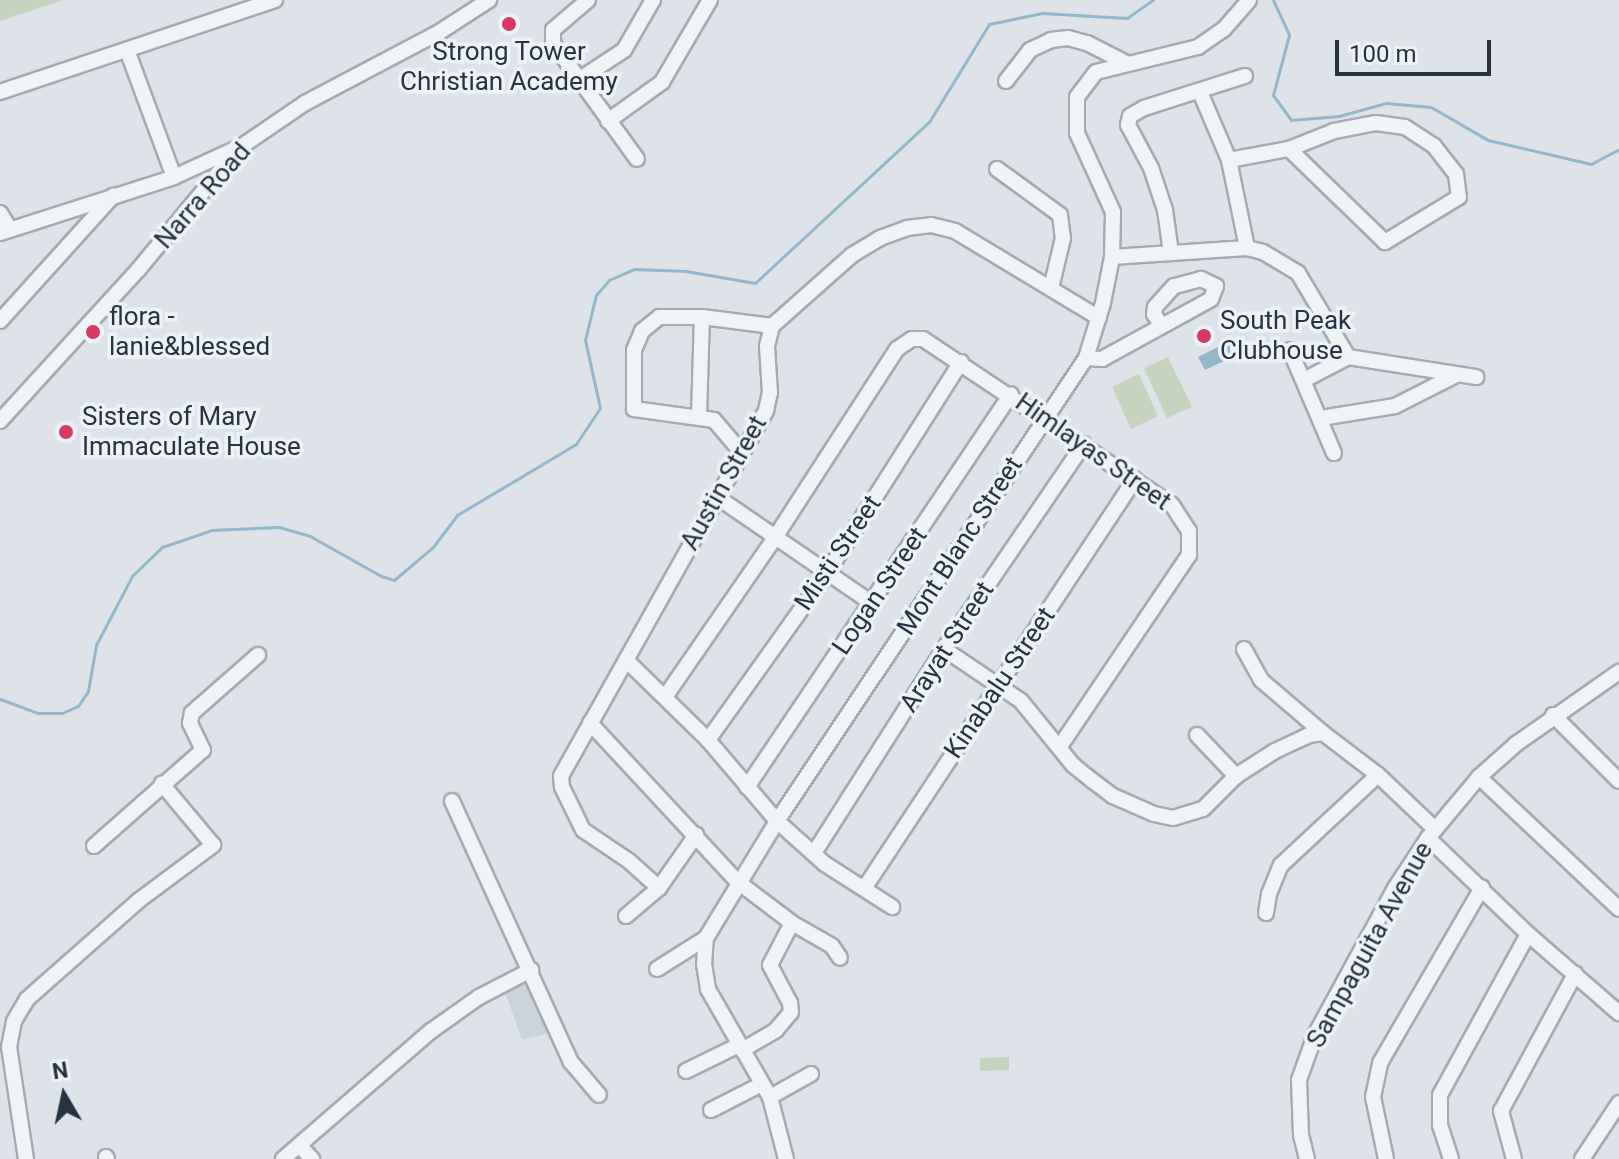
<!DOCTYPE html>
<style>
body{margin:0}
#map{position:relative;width:1619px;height:1159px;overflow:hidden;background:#dee3e9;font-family:Roboto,sans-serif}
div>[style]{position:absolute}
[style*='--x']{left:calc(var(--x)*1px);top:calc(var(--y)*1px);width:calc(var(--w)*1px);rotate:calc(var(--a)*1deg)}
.built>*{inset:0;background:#cbd3db}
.green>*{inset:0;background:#c6d3be}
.water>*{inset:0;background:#95b7cc}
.stream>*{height:3px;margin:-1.5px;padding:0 1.5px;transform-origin:1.5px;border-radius:1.5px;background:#95b7cc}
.roads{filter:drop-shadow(2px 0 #a3abb3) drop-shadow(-2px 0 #a3abb3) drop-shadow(0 2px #a3abb3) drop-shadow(0 -2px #a3abb3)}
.minor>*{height:14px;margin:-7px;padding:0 7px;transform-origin:7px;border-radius:7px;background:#f1f4f7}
.dots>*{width:22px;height:22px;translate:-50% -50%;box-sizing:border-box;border:4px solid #edf2f6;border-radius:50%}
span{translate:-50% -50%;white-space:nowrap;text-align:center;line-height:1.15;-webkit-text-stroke:7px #edf2f6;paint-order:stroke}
.poi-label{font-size:26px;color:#263341}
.left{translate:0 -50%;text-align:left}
.street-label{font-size:26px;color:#263341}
.north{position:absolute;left:24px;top:1055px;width:80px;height:80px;-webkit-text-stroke:6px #edf2f6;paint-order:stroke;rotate:351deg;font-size:22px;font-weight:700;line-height:32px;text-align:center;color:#263341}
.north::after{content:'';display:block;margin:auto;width:28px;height:36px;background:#263341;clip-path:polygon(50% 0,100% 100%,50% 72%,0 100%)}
.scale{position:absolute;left:1335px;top:40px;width:156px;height:36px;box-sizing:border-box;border:4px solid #263341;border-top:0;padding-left:10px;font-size:24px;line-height:28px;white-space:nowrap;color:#263341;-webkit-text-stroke:6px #edf2f6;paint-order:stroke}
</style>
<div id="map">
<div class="built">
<i style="clip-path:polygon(529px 978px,554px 1032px,522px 1040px,504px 989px)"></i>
</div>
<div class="green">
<i style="clip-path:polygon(0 0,63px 0,0 21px)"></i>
<i style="clip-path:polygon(1168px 357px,1192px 407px,1167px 418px,1144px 368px)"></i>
<i style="clip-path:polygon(1139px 374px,1158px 416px,1131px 429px,1112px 387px)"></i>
<i style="clip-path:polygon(1009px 1057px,1009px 1070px,980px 1071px,980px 1058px)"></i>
</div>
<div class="water">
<i style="clip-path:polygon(1232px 340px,1239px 354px,1205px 370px,1198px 357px)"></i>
</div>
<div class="stream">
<i style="--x:1273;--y:0;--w:38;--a:65"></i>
<i style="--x:1289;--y:35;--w:62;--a:104.9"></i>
<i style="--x:1273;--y:95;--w:31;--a:54"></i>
<i style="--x:1291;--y:120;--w:48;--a:-4.8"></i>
<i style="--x:1339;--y:116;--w:49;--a:-15.5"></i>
<i style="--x:1386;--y:103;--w:45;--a:5.1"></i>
<i style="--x:1431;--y:107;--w:66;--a:30.1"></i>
<i style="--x:1488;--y:140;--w:106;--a:13.1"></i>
<i style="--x:1591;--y:164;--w:32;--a:-28"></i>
<i style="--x:0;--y:699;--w:40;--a:20.2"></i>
<i style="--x:38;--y:713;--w:24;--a:0"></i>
<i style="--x:62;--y:713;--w:17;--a:-24"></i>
<i style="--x:78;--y:706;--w:18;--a:-56"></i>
<i style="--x:88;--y:691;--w:47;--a:-80.1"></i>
<i style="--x:96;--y:645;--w:78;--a:-62.4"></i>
<i style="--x:132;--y:576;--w:42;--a:-44"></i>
<i style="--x:162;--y:547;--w:53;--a:-18.8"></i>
<i style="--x:212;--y:530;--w:67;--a:-2.6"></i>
<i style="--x:279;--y:527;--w:32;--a:16"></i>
<i style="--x:310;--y:536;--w:81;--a:29.4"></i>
<i style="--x:381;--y:576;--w:14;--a:17"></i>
<i style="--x:394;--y:580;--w:51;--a:-40.2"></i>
<i style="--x:433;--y:547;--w:40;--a:-53"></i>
<i style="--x:457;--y:515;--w:139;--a:-30.8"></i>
<i style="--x:576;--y:444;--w:43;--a:-56.3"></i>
<i style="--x:600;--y:408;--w:70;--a:-102.4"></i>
<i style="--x:585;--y:340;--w:46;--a:-76.3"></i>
<i style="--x:596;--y:295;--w:20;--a:-49"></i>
<i style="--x:609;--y:280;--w:27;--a:-24"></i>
<i style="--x:634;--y:269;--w:52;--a:2.2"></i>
<i style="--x:686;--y:271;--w:70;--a:9.9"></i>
<i style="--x:755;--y:283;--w:237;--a:-42.8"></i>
<i style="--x:929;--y:122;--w:115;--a:-58.5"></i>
<i style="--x:989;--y:24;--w:54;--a:-11.7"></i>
<i style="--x:1042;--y:13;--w:85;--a:3.4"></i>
<i style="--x:1127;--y:18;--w:32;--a:-35"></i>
</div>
<div class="roads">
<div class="minor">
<i style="--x:588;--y:0;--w:46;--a:139.4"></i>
<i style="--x:553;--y:30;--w:13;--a:90"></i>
<i style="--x:553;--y:43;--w:143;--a:54.1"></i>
<i style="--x:127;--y:50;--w:135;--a:69.7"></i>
<i style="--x:580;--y:79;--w:53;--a:-33.4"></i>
<i style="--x:624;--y:50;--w:58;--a:-59.9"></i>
<i style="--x:1006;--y:81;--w:39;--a:-52"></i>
<i style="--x:1030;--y:50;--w:23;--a:-25"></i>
<i style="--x:1051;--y:40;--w:17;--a:-7"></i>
<i style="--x:1068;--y:38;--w:20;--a:15"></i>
<i style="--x:1087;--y:43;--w:44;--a:27.1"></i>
<i style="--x:0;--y:92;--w:290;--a:-18.5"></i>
<i style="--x:1200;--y:92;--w:74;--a:66.9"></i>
<i style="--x:1229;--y:160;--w:90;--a:78.4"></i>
<i style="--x:608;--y:121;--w:67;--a:-35.8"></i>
<i style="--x:662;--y:82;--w:95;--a:-59.7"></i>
<i style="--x:1229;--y:160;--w:61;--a:-10.4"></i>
<i style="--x:1289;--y:149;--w:48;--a:-21.8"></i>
<i style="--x:1334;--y:131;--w:43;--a:-10.8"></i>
<i style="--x:1376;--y:123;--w:29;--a:8"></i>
<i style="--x:1405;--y:127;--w:35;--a:33"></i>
<i style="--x:1434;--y:146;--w:36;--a:52"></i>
<i style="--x:1456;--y:174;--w:23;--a:83"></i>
<i style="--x:1459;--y:197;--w:87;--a:148.7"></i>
<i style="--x:1385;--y:242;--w:134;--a:-135.9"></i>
<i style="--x:997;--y:169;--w:78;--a:36.1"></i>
<i style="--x:1060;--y:215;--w:23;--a:83"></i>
<i style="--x:1063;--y:238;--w:51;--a:103.5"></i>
<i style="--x:0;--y:213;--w:19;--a:58"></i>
<i style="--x:0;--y:233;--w:183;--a:-17.8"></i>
<i style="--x:174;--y:177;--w:67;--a:-24.7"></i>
<i style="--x:1171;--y:253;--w:43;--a:-97.9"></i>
<i style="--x:1165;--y:210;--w:44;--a:-108.4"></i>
<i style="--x:1151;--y:168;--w:49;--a:-118.1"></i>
<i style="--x:1128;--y:125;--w:9;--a:-77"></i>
<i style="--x:1130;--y:116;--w:16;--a:-30"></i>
<i style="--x:1144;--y:108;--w:106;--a:-17.6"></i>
<i style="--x:1112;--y:257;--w:135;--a:-3.8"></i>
<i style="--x:1247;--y:248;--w:16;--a:14"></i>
<i style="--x:1263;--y:252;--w:41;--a:31"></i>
<i style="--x:1298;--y:273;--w:98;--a:59.2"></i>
<i style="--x:0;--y:321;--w:169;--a:-47.9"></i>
<i style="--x:1290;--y:350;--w:112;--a:66.9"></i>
<i style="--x:1086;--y:358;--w:16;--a:4"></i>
<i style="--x:1102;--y:359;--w:124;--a:-28.8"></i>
<i style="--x:1211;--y:299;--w:14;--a:-69"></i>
<i style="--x:1216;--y:286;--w:17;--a:-155"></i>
<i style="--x:1201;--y:279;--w:28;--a:165"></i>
<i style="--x:1174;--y:286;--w:28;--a:132"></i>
<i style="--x:1155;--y:307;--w:7;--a:98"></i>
<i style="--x:1154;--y:314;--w:13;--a:58"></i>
<i style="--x:1306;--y:379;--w:47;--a:-27.6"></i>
<i style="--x:1348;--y:357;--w:130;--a:8.9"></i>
<i style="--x:699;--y:416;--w:99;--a:-88.3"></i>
<i style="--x:1321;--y:418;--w:75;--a:-9.2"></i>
<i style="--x:1395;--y:406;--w:68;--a:-26.9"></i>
<i style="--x:0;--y:421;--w:205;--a:-47.6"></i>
<i style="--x:138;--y:270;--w:158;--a:-50.4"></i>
<i style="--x:239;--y:148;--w:80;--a:-34.3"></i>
<i style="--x:305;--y:103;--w:150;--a:-27.8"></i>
<i style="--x:438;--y:33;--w:61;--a:-32.9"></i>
<i style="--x:742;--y:453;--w:43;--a:-130.3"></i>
<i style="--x:714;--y:420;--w:81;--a:-172.2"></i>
<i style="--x:634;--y:409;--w:59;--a:-90"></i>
<i style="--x:634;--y:350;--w:21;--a:-67"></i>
<i style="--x:642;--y:331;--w:22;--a:-39"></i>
<i style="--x:659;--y:317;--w:43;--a:0"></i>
<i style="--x:702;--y:317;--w:71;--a:7.3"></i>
<i style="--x:717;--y:497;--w:188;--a:34.4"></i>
<i style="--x:944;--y:649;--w:93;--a:34"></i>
<i style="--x:1021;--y:701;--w:82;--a:50.9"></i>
<i style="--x:1073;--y:765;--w:26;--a:39"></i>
<i style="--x:1093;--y:781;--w:25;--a:37"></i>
<i style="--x:1113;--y:796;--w:45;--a:23.7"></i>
<i style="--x:1154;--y:814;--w:19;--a:12"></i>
<i style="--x:1173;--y:818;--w:31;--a:-17"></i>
<i style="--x:1203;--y:809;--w:47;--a:-45"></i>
<i style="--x:1236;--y:776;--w:46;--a:-32.7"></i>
<i style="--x:1275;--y:751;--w:38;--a:-25"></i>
<i style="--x:1309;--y:735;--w:14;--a:-8"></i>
<i style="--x:1323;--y:733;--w:69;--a:37.4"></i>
<i style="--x:1378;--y:775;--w:79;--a:43.5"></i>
<i style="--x:1244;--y:649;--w:35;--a:61"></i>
<i style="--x:1261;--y:680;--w:82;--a:40.5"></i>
<i style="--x:626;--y:660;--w:115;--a:44.3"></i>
<i style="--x:708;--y:740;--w:106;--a:49.6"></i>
<i style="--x:777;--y:821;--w:64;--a:41.9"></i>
<i style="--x:825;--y:864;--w:80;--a:32.7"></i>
<i style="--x:665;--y:697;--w:196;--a:-55.4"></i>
<i style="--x:776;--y:536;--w:223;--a:-57.1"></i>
<i style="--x:897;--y:349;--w:18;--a:-34"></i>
<i style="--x:912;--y:339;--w:11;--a:0"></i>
<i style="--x:923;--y:339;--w:299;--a:33.7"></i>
<i style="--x:1172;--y:505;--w:31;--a:57"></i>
<i style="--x:1189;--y:531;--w:24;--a:90"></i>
<i style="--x:1189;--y:555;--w:230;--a:124"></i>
<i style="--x:1553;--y:715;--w:93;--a:45"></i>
<i style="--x:590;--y:723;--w:217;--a:47.1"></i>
<i style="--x:738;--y:882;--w:68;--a:37.2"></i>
<i style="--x:792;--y:923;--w:46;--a:29.9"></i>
<i style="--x:832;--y:946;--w:14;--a:56"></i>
<i style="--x:1197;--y:735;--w:57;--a:46.4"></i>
<i style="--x:708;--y:740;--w:205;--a:-54.5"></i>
<i style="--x:827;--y:573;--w:250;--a:-57.6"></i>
<i style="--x:1479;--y:777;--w:192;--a:43.3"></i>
<i style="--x:747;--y:787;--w:473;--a:-56.1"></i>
<i style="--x:452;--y:801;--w:287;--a:65.5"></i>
<i style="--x:571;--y:1062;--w:43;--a:49.7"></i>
<i style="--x:1428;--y:838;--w:139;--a:43.8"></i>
<i style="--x:1528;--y:934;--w:121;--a:41"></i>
<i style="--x:94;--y:846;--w:145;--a:-41.4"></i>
<i style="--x:203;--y:750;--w:30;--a:-116"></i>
<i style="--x:190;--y:723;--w:10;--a:-79"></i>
<i style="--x:192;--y:713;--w:88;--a:-41.3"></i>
<i style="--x:814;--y:853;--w:242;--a:-57.5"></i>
<i style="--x:944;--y:649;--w:248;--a:-55.7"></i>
<i style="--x:865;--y:887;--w:489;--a:-56.5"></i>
<i style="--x:659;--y:888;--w:40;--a:-138"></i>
<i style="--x:629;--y:861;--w:55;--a:-146"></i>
<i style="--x:583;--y:830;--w:48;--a:-116"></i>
<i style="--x:562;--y:787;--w:11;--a:-95"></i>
<i style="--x:561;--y:776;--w:420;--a:-60.7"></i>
<i style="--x:766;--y:410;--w:17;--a:-77"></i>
<i style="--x:770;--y:393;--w:47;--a:-93.7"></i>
<i style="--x:767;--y:346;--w:21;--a:-76"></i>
<i style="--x:772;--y:326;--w:107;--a:-41.6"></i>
<i style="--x:852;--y:255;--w:33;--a:-31"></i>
<i style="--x:880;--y:238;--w:29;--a:-20"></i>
<i style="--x:907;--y:228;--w:24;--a:-7"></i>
<i style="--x:931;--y:225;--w:25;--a:14"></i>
<i style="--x:955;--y:231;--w:168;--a:31.1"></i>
<i style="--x:1266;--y:913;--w:19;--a:-81"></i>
<i style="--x:1269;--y:894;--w:31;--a:-68"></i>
<i style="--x:1281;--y:865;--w:132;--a:-42.9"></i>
<i style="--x:626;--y:916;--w:43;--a:-40.3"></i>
<i style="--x:659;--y:888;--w:65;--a:-55.1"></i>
<i style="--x:657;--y:969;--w:58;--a:-32.3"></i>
<i style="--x:742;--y:1050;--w:39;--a:-30"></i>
<i style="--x:776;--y:1030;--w:23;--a:-50"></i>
<i style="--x:791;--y:1012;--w:9;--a:-96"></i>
<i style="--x:790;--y:1003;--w:43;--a:-117.8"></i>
<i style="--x:770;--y:965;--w:47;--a:-62.4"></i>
<i style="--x:686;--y:1071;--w:59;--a:-26.1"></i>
<i style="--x:770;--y:1097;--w:47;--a:-29.3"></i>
<i style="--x:711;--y:1110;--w:57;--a:-27"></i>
<i style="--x:300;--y:1146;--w:18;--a:47"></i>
<i style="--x:106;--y:1157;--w:2;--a:63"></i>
<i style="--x:26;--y:1159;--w:113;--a:-98.6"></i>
<i style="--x:9;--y:1047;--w:26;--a:-79"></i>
<i style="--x:14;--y:1021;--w:26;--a:-59"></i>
<i style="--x:27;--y:999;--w:148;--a:-41.4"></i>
<i style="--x:138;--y:901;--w:94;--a:-36.7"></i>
<i style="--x:213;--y:845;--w:80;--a:-129.9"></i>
<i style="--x:283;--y:1159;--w:196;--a:-40.9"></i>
<i style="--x:431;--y:1031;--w:59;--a:-35.3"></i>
<i style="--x:479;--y:997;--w:59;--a:-27.4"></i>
<i style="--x:786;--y:1159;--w:64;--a:-104.5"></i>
<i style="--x:770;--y:1097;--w:125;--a:-119.9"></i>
<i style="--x:708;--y:989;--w:24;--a:-99"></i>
<i style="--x:704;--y:965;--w:27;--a:-86"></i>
<i style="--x:706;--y:938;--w:137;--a:-58.7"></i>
<i style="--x:777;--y:821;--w:557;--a:-56.28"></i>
<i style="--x:1086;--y:358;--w:58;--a:-72.8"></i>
<i style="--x:1103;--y:303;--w:47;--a:-78.9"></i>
<i style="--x:1112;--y:257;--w:45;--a:-88.7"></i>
<i style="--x:1113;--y:212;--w:87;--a:-114.5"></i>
<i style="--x:1077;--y:133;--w:36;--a:-90"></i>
<i style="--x:1077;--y:97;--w:31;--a:-53"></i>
<i style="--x:1096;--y:72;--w:105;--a:-13.8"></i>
<i style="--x:1198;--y:47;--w:32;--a:-35"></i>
<i style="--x:1224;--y:29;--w:38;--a:-49"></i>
<i style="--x:1307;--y:1159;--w:25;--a:-104"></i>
<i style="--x:1301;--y:1135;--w:55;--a:-92.1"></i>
<i style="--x:1299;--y:1080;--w:48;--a:-70.4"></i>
<i style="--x:1315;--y:1035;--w:167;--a:-61.4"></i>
<i style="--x:1395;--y:888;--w:60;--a:-56.6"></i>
<i style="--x:1428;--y:838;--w:80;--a:-50.1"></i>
<i style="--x:1479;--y:777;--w:50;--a:-41.7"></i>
<i style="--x:1516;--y:744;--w:126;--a:-35"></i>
<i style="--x:1386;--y:1159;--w:63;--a:-101.8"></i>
<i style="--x:1373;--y:1097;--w:35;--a:-78"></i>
<i style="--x:1380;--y:1063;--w:203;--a:-59.8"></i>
<i style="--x:1451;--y:1159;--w:36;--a:-108"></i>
<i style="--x:1440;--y:1125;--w:30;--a:-90"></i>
<i style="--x:1440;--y:1095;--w:183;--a:-61.3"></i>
<i style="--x:1514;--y:1159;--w:50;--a:-105.2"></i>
<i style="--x:1501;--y:1111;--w:156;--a:-61.6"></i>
<i style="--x:1582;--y:1159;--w:67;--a:-56.5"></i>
</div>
</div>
<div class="dots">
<i style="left:509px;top:24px;background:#d93764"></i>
<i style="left:93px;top:332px;background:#d93764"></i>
<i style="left:1204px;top:336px;background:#d93764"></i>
<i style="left:66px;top:432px;background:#d93764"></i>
</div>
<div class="poi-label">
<span style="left:509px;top:67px">Strong Tower<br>Christian Academy</span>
<span class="left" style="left:109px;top:332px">flora -<br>lanie&amp;blessed</span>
<span class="left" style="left:1220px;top:336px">South Peak<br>Clubhouse</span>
<span class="left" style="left:82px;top:432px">Sisters of Mary<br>Immaculate House</span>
</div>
<div class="street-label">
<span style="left:203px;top:196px;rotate:-49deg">Narra Road</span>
<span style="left:1093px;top:452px;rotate:35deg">Himlayas Street</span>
<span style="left:724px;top:483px;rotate:-61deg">Austin Street</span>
<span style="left:960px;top:546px;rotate:-57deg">Mont Blanc Street</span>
<span style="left:838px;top:553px;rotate:-56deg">Misti Street</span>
<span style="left:880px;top:591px;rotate:-56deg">Logan Street</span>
<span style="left:947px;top:647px;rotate:-57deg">Arayat Street</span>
<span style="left:1000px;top:683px;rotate:-56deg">Kinabalu Street</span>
<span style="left:1370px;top:945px;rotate:-61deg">Sampaguita Avenue</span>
</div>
<div class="north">N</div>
<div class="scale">100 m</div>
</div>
